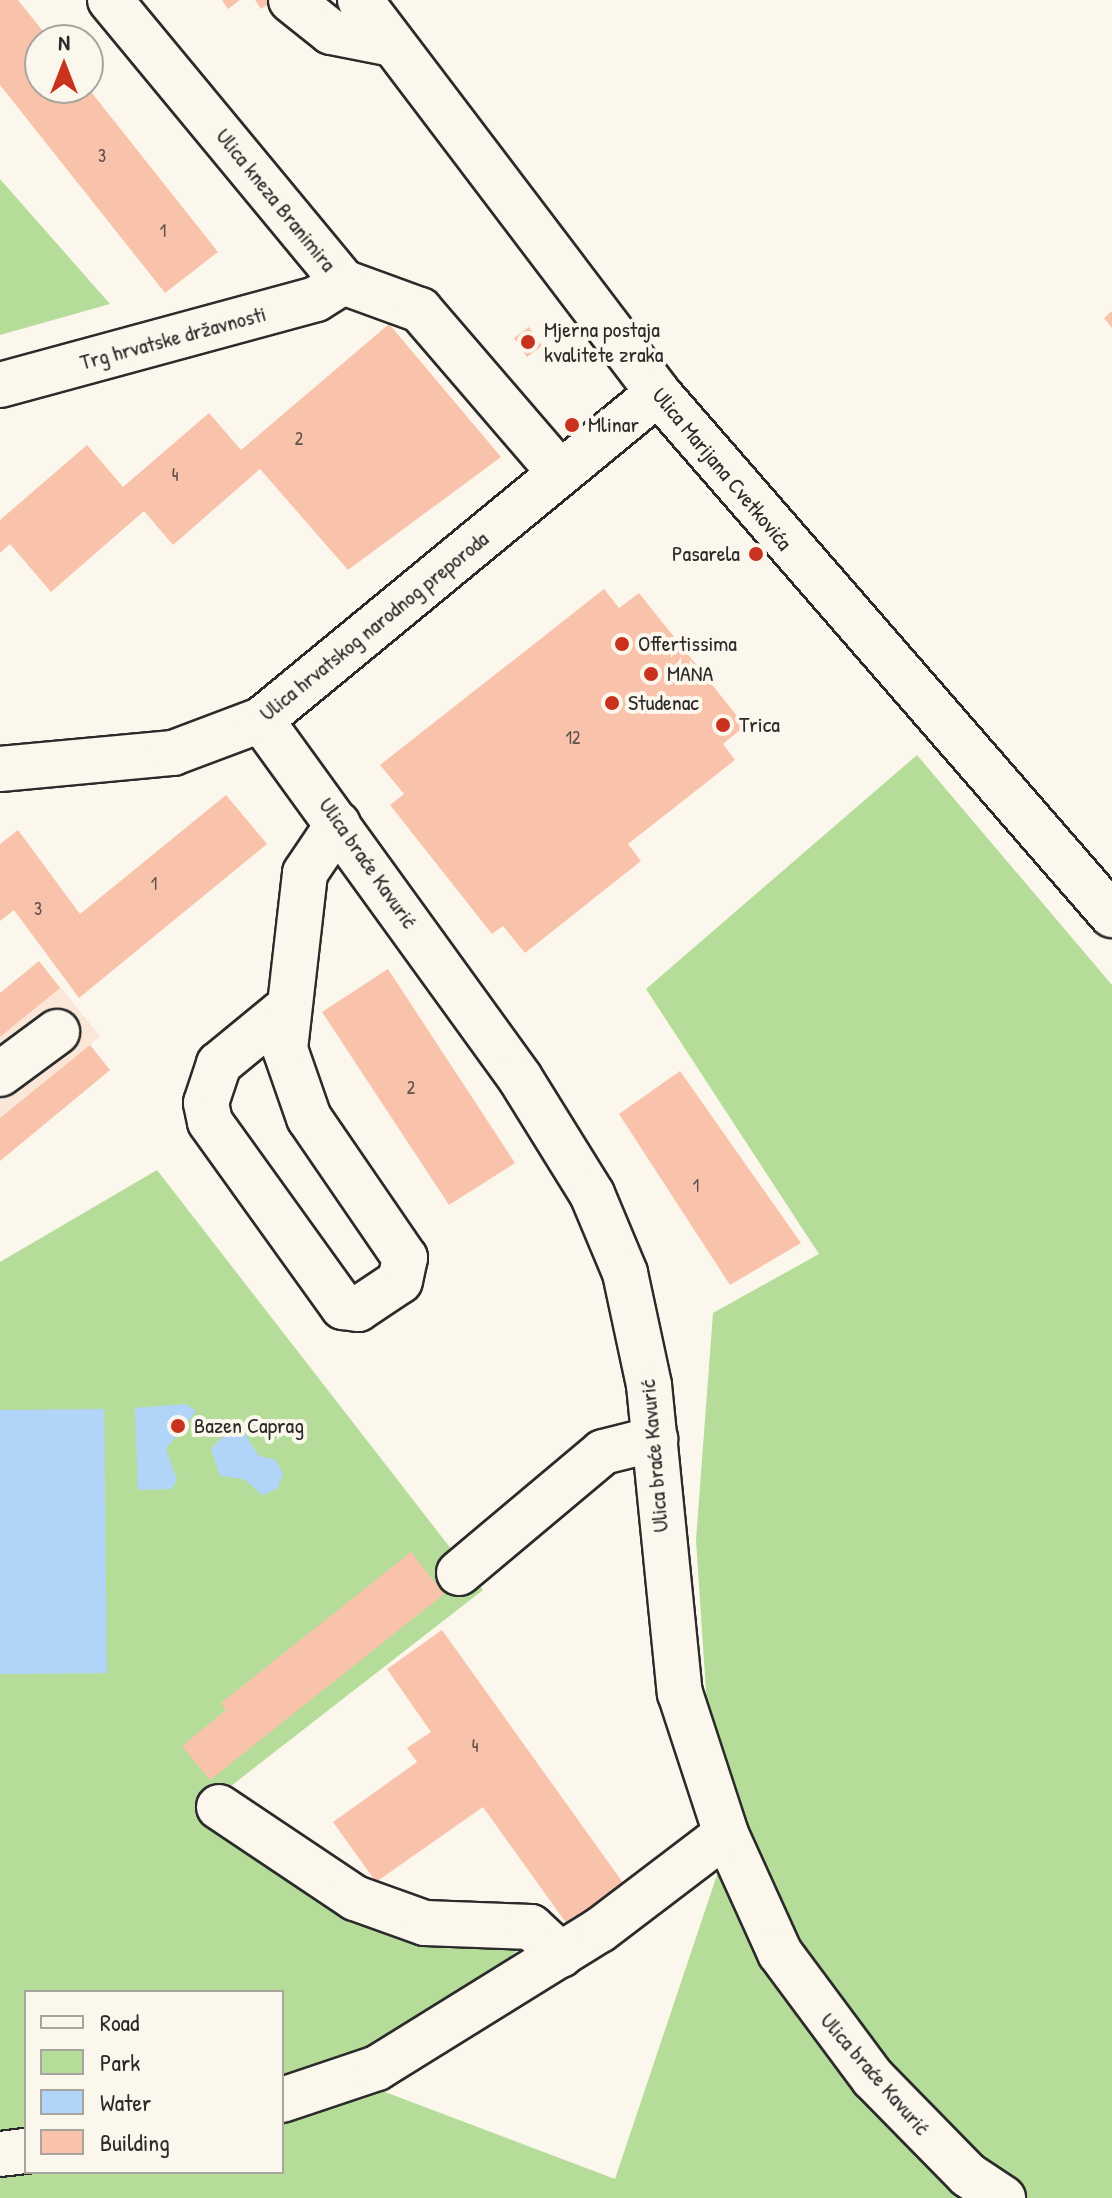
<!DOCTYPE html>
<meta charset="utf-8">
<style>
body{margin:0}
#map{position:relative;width:1112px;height:2198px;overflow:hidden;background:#fbf7ec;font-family:"Patrick Hand",sans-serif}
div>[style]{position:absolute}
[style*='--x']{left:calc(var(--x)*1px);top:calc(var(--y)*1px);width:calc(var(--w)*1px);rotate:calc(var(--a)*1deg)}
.built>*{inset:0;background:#fae7d8}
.green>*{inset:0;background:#b5dd99}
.water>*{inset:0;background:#b0d5f9}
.building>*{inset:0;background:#f9c3ab}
.roads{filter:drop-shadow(2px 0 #2b2b2b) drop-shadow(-2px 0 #2b2b2b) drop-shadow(0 2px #2b2b2b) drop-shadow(0 -2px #2b2b2b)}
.minor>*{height:44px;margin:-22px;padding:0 22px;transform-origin:22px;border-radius:22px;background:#fbf7ec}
.dots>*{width:22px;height:22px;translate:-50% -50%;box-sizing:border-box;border:4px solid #fbf7ec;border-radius:50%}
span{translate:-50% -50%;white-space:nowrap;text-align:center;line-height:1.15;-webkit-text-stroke:8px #fbf7ec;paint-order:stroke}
.number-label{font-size:18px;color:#5e514b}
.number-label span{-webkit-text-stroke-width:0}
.street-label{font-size:22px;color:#2b2b2b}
.poi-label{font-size:22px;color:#2b2b2b}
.left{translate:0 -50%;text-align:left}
.right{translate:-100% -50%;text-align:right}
.legend{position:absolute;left:24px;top:1990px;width:260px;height:184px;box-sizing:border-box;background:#fbf7ec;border:2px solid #a8a59f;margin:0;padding:10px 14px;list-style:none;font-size:24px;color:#2b2b2b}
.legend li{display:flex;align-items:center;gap:16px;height:40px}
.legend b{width:40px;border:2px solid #a8a59f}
.north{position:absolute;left:24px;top:24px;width:80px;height:80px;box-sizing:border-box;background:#fbf7ec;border:2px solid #a8a59f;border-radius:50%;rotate:0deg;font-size:22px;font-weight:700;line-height:32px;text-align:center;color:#2b2b2b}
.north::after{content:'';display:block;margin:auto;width:28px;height:36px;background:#c8321e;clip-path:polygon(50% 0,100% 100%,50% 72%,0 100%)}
</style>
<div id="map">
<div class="built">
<i style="clip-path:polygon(39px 961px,100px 1036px,90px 1045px,110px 1070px,0 1161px,0 993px)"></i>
</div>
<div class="green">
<i style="clip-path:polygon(0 179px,110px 304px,0 335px)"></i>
<i style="clip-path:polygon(evenodd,917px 755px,1112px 985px,1112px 2198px,0 2198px,0 1262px,157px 1170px,483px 1590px,195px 1814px,332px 1906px,523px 1944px,385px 2092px,615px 2179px,718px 1872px,696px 1540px,713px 1313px,819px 1254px,646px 989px,917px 755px,26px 1992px,282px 1992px,282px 2172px,26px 2172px,26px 1992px)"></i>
</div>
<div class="water">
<i style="clip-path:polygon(186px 1404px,196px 1411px,166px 1449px,177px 1480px,172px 1489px,138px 1490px,135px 1408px)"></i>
<i style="clip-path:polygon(104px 1409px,107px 1673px,0 1674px,0 1410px)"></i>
<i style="clip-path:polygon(225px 1434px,245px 1434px,259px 1456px,276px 1460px,283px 1474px,277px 1489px,262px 1495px,244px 1479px,220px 1476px,211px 1449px)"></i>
</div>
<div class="building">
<i style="clip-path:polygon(0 0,18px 0,50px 40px,40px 40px,40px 88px,88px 88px,218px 252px,165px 293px,0 85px)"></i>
<i style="clip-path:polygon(222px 0,240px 0,228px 9px)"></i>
<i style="clip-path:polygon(255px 0,274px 0,261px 9px)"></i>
<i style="clip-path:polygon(1112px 311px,1112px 328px,1104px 318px)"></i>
<i style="clip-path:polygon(389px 324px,501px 457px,348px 570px,260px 469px,173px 545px,144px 511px,51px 592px,10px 544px,0 553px,0 520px,87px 445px,123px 487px,209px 413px,241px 450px)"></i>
<i style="clip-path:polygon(529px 327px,542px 346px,527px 357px,514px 338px)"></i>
<i style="clip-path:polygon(604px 589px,619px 608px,639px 593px,745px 726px,723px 744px,735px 760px,628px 844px,641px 861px,525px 953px,503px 926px,492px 934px,390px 805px,404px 794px,380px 765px)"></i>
<i style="clip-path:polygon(226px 795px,267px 844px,79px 998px,14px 910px,0 921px,0 844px,18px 830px,80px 914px)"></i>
<i style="clip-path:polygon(39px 961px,60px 988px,0 1037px,0 993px)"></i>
<i style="clip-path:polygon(388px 969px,515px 1163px,449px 1205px,322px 1012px)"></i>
<i style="clip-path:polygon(90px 1045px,110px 1070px,0 1161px,0 1118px)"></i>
<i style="clip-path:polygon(680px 1071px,801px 1243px,730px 1285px,619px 1114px)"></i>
<i style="clip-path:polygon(411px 1552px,444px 1594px,210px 1780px,182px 1746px,226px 1710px,221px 1703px)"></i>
<i style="clip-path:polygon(442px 1630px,626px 1887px,569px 1927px,483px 1807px,376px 1882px,333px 1822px,417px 1762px,407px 1748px,431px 1732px,387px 1669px)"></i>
</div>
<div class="roads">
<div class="minor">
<i style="--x:110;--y:0;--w:366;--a:50.4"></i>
<i style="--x:343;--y:282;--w:82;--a:20"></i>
<i style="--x:420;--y:310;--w:215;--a:49.3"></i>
<i style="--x:291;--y:0;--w:51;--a:38.7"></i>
<i style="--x:331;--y:32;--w:62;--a:11.1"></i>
<i style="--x:360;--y:0;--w:493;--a:52.8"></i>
<i style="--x:658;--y:393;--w:692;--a:48.99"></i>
<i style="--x:0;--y:385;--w:327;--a:-15.2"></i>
<i style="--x:316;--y:299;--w:32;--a:-32"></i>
<i style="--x:261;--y:720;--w:442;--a:54.1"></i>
<i style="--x:520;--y:1078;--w:137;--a:58.2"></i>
<i style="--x:592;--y:1194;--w:86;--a:67.3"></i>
<i style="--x:625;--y:1273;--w:115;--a:77.9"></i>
<i style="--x:649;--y:1385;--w:310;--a:84.3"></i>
<i style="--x:680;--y:1693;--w:148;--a:71.9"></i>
<i style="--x:726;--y:1834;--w:131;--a:65.6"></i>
<i style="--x:780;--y:1953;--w:156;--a:53.4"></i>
<i style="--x:873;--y:2078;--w:136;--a:45.6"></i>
<i style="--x:968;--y:2175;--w:42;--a:33.3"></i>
<i style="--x:0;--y:769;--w:174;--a:-5.3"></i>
<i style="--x:173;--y:753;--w:94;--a:-20.6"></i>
<i style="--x:261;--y:720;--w:514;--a:-39.48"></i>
<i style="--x:286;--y:1009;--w:87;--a:140.6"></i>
<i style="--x:219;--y:1064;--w:41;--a:108.4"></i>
<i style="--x:206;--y:1103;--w:19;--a:78"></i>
<i style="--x:210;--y:1122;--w:228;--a:54.3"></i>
<i style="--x:343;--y:1307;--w:15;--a:8"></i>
<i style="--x:358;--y:1309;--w:50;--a:-33.7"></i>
<i style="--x:400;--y:1281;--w:24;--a:-78"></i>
<i style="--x:405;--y:1258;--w:170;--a:-124.4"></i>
<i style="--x:309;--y:1118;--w:73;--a:-109.2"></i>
<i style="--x:285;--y:1049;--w:177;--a:-83.5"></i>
<i style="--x:305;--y:873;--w:59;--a:-56"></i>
<i style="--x:0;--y:1074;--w:71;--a:-36.4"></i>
<i style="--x:459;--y:1573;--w:188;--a:-40"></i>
<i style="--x:603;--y:1452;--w:54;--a:-14"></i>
<i style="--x:219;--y:1807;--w:164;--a:33.8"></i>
<i style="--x:355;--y:1898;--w:74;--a:19.7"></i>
<i style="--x:425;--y:1923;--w:106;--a:2.2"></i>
<i style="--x:531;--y:1927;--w:41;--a:43"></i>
<i style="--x:282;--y:2100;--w:100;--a:-18.6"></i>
<i style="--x:377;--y:2068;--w:262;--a:-31.8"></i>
<i style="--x:600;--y:1930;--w:158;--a:-37.3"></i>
<i style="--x:0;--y:2154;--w:26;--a:-7"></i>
</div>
</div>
<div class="dots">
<i style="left:528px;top:342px;background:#c8321e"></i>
<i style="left:572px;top:425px;background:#c8321e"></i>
<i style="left:756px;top:554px;background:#c8321e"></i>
<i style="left:622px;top:644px;background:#c8321e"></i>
<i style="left:651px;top:674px;background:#c8321e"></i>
<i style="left:612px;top:703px;background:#c8321e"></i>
<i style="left:723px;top:725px;background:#c8321e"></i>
<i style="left:178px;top:1426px;background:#c8321e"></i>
</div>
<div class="number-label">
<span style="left:102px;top:156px">3</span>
<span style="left:163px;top:231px">1</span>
<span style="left:299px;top:439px">2</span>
<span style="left:175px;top:475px">4</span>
<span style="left:573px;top:738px">12</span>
<span style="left:154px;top:884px">1</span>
<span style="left:38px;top:909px">3</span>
<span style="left:411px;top:1088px">2</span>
<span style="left:696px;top:1186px">1</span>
<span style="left:475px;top:1746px">4</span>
</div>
<div class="street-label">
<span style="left:276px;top:200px;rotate:51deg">Ulica kneza Branimira</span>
<span style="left:173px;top:338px;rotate:-15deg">Trg hrvatske državnosti</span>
<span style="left:722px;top:469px;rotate:50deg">Ulica Marijana Cvetkovića</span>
<span style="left:374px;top:626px;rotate:-39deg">Ulica hrvatskog narodnog preporoda</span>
<span style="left:368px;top:863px;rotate:55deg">Ulica braće Kavurić</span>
<span style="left:654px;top:1456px;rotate:-95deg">Ulica braće Kavurić</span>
<span style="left:875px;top:2074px;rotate:49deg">Ulica braće Kavurić</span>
</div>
<div class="poi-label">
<span class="left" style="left:544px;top:342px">Mjerna postaja<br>kvalitete zraka</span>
<span class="left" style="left:588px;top:425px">Mlinar</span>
<span class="right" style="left:740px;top:554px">Pasarela</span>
<span class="left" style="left:638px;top:644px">Offertissima</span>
<span class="left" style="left:667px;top:674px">MANA</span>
<span class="left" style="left:628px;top:703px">Studenac</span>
<span class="left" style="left:739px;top:725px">Trica</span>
<span class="left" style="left:194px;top:1426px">Bazen Caprag</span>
</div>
<ul class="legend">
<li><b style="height:10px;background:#fbf7ec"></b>Road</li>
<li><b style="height:22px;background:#b5dd99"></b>Park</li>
<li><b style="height:22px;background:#b0d5f9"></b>Water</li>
<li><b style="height:22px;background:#f9c3ab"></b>Building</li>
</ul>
<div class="north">N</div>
</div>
